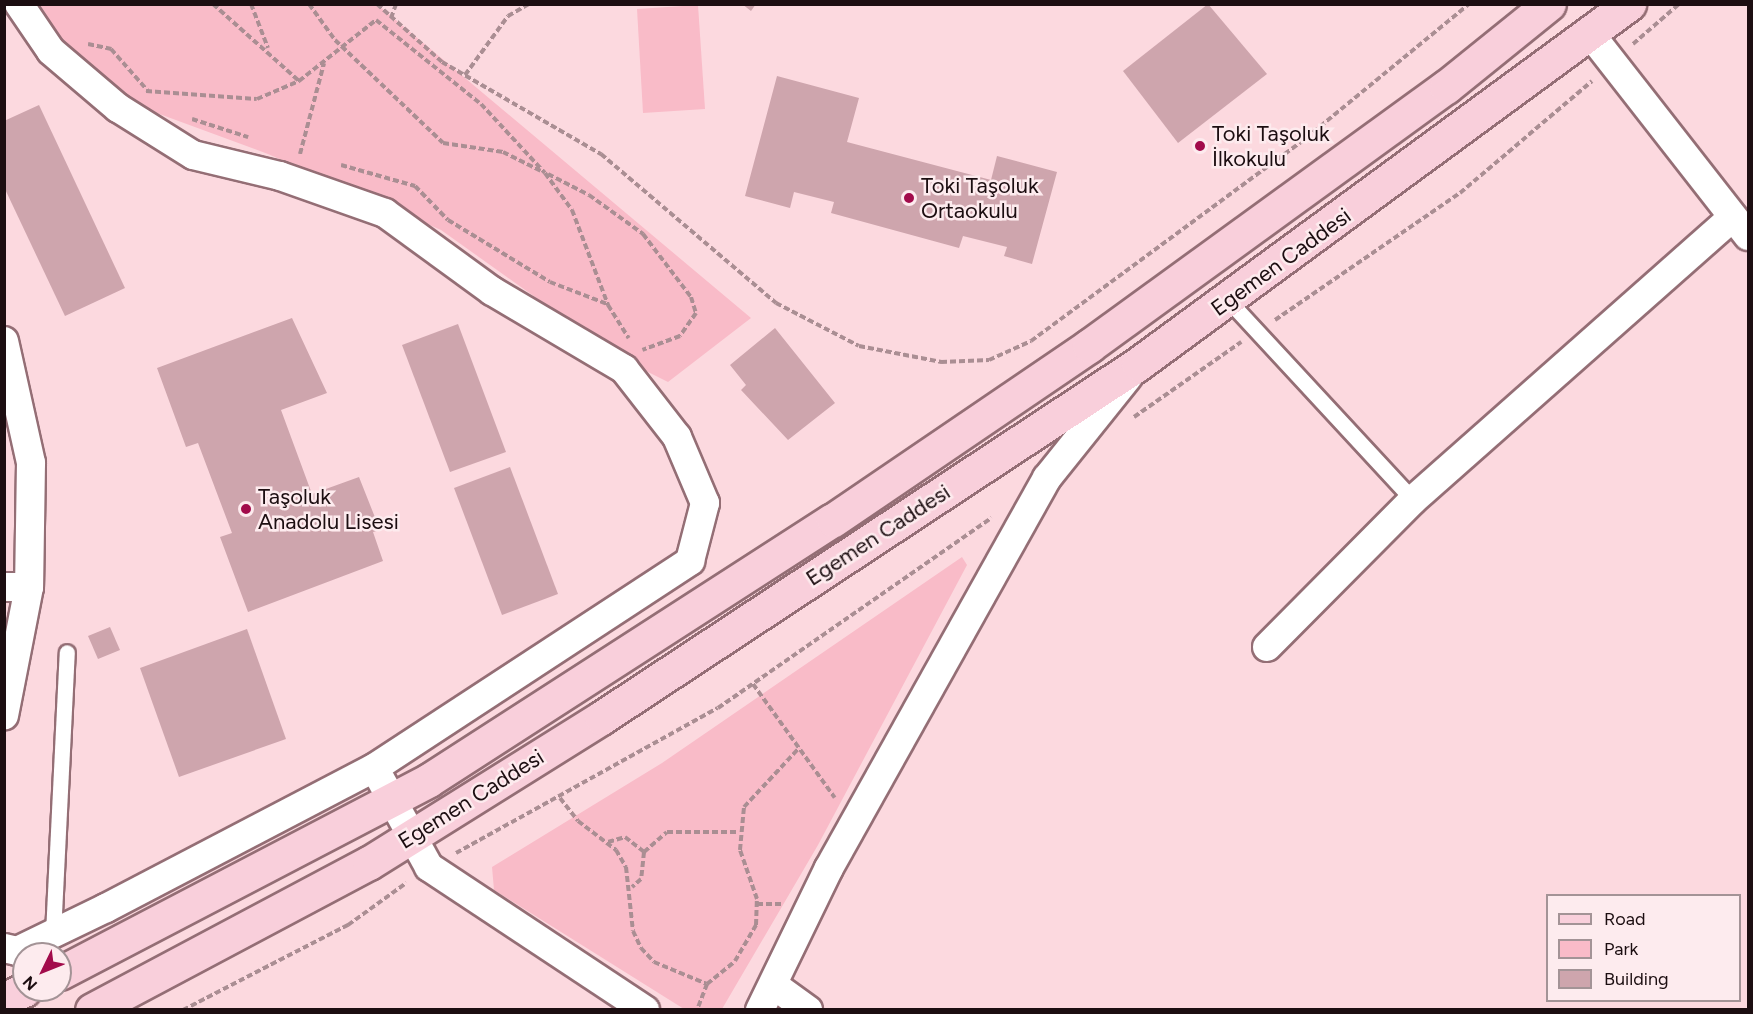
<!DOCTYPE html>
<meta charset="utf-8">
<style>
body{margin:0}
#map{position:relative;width:1753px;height:1014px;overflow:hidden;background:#fcd9df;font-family:Figtree,sans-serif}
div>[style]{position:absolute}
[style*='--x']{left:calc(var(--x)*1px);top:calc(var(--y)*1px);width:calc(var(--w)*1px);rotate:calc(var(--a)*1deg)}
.green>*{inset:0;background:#f9bbc8}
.building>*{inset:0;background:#cea5ad}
.path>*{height:4px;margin-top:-2px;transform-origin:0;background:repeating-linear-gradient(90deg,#aa8e93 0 6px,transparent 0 9px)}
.roads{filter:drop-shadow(2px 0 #946e75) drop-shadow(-2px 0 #946e75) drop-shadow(0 2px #946e75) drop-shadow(0 -2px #946e75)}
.service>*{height:15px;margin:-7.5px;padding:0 7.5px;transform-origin:7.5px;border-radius:7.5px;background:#fff}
.minor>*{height:28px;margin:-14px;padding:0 14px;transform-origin:14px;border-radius:14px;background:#fff}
.secondary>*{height:33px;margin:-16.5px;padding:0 16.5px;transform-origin:16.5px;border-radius:16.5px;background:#f9cfdb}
.dots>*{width:16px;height:16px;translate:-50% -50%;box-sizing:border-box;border:3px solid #fdebee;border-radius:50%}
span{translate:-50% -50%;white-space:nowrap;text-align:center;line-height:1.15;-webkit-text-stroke:5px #fdebee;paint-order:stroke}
.poi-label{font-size:22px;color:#1c0e11}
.left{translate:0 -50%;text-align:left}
.street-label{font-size:22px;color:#1c0e11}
.frame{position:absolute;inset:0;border:6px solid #1c0e11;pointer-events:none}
.legend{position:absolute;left:1546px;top:894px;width:195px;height:108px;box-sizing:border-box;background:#fdebee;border:2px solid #a39396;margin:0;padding:8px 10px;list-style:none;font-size:18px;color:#1c0e11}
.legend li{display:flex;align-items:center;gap:12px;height:30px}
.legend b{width:30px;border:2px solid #a39396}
.north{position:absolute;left:12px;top:942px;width:60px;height:60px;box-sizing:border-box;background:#fdebee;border:2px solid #a39396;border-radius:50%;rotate:227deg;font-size:16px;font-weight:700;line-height:24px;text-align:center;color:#1c0e11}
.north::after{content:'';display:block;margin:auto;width:21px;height:27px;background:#a20b4b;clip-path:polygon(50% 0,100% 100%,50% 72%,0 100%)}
</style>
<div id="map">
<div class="green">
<i style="clip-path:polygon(28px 5px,378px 5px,751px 318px,668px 382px,622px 359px,441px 230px,268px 154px,135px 105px,54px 38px)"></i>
<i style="clip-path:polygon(698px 5px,705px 109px,643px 113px,637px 9px)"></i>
<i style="clip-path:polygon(962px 557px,967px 565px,818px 845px,722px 1009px,684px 1009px,494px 890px,492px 867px,662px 763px)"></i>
</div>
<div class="building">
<i style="clip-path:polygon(742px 4px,756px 4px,751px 11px)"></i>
<i style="clip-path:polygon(1208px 4px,1267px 74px,1178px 143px,1123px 71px)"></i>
<i style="clip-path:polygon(777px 76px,859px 98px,847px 142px,991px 180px,997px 156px,1057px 172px,1032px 264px,1004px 256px,1007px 247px,963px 236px,959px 248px,831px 213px,834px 202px,794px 192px,790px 208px,745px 196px)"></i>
<i style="clip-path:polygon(39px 105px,125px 288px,65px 316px,4px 187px,4px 121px)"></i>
<i style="clip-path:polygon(292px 318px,327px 393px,281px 410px,312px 494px,359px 477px,380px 530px,373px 532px,383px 561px,248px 612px,220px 537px,232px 533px,198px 443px,186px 447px,157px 368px)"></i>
<i style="clip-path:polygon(458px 324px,506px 452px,450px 472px,402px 345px)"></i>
<i style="clip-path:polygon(775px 328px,835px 403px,788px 440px,741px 390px,746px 385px,730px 365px)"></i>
<i style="clip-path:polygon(510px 467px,558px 594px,502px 615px,454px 488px)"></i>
<i style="clip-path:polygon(110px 627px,120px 650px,98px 659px,88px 636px)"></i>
<i style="clip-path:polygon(247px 629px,286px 739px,179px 777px,140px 668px)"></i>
</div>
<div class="path">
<i style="--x:213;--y:4;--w:115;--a:41.8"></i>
<i style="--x:251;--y:4;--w:47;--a:68.9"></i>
<i style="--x:309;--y:4;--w:44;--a:54.2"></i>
<i style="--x:335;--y:40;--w:149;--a:43.6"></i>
<i style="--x:443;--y:143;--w:61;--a:8.5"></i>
<i style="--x:503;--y:152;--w:42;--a:26.6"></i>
<i style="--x:377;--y:4;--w:87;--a:41.7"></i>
<i style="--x:442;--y:62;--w:184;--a:30.1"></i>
<i style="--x:601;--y:154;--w:230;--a:40.4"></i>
<i style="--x:776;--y:303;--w:93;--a:27.4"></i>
<i style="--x:859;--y:346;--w:84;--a:11"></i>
<i style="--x:941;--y:362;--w:48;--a:-2.4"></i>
<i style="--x:989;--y:360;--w:46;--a:-24.3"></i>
<i style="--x:1031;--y:341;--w:342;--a:-36.4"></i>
<i style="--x:1306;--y:138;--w:211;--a:-39.4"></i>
<i style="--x:391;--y:18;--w:15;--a:-70"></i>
<i style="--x:88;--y:44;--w:24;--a:12"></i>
<i style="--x:111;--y:49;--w:56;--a:48.6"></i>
<i style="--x:1633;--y:44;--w:61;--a:-41"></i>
<i style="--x:465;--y:75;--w:73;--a:-53.9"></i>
<i style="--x:508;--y:16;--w:24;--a:-30"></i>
<i style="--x:146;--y:91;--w:111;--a:4.1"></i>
<i style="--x:257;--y:99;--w:46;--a:-23.2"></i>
<i style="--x:299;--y:81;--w:98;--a:-38.4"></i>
<i style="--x:376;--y:20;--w:134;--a:38.7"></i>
<i style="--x:481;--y:104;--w:94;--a:47.2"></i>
<i style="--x:545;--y:173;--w:46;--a:53.9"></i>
<i style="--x:572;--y:210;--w:102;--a:69.2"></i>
<i style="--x:608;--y:305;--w:39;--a:58"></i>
<i style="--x:192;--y:119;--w:59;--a:17.8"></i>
<i style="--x:300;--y:154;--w:94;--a:-75.2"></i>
<i style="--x:341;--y:165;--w:77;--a:15.8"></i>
<i style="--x:415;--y:186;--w:47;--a:45.9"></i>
<i style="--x:448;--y:220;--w:119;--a:31.3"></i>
<i style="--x:550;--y:282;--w:61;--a:21.1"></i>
<i style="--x:548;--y:174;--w:46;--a:27.1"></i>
<i style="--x:589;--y:195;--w:67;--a:35.8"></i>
<i style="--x:643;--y:234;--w:79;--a:52.7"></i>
<i style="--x:691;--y:297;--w:17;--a:73"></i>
<i style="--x:696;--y:313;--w:28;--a:125"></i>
<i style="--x:680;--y:336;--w:40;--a:159.8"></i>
<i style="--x:1275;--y:320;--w:224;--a:-34.5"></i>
<i style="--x:1460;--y:193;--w:173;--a:-40.3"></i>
<i style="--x:1134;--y:417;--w:131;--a:-35"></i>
<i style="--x:753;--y:684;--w:140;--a:54.3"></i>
<i style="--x:560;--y:798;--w:29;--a:52"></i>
<i style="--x:578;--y:821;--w:48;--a:37.3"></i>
<i style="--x:616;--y:850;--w:20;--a:60"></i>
<i style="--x:626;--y:867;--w:64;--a:83.8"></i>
<i style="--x:633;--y:931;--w:19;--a:65"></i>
<i style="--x:641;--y:948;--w:19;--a:47"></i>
<i style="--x:654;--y:962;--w:57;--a:22.5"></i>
<i style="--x:707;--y:984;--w:28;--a:111"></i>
<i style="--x:608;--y:842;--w:18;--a:-16"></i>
<i style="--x:625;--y:837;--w:24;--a:38"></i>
<i style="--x:644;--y:852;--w:27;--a:96"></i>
<i style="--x:641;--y:879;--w:12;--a:138"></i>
<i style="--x:644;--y:852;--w:30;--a:-41"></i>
<i style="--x:667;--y:832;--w:72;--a:0"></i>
<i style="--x:456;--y:853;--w:299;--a:-29"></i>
<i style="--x:718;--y:708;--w:333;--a:-34.8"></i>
<i style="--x:757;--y:904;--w:24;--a:0"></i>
<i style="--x:707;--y:984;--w:36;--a:-39"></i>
<i style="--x:735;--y:961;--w:42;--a:-59.7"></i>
<i style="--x:756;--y:925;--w:26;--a:-88"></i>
<i style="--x:757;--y:899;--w:52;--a:-109.1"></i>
<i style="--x:740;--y:850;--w:43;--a:-84.7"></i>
<i style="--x:744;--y:807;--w:81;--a:-47"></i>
<i style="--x:183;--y:1010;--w:186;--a:-27.3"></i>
<i style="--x:348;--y:925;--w:72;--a:-35.9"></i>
</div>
<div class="roads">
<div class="service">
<i style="--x:1228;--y:300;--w:272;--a:47.2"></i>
<i style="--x:53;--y:934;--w:282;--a:-87.2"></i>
</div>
<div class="minor">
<i style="--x:1591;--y:35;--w:255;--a:52"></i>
<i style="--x:4;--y:341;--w:125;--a:77.5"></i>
<i style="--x:31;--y:463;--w:124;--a:90.9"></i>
<i style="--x:29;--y:587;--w:131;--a:101"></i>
<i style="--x:4;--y:587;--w:25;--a:0"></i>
<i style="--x:1267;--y:647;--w:207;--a:-45.2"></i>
<i style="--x:1413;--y:500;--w:427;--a:-41.5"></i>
<i style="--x:381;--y:780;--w:99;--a:61.1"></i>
<i style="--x:429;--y:867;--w:259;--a:33.5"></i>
<i style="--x:4;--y:948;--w:13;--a:13"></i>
<i style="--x:17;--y:951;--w:99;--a:-25.8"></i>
<i style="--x:106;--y:908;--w:302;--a:-27.6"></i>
<i style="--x:374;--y:768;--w:378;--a:-33.2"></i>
<i style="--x:690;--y:561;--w:60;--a:-75.5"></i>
<i style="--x:705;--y:503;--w:72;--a:-113"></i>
<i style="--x:677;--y:437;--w:86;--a:-127.9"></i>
<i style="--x:624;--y:369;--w:153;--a:-149.4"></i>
<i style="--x:492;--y:291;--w:132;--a:-143.9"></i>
<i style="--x:385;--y:213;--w:111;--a:-160.6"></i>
<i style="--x:280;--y:176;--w:89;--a:-166.4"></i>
<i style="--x:193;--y:155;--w:89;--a:-147.9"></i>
<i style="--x:118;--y:108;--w:88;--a:-139.6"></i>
<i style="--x:51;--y:51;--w:57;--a:-124.2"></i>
<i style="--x:775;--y:986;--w:41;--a:36"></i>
<i style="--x:760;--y:1010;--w:158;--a:-64.1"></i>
<i style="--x:829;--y:868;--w:447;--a:-60.8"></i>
<i style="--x:1047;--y:478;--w:129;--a:-51.3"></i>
</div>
<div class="secondary">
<i style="--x:60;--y:973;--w:416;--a:-27.6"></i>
<i style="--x:429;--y:780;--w:480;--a:-32.8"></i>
<i style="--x:833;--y:520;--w:310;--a:-34.2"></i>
<i style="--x:1089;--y:346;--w:441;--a:-36"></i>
<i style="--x:1446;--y:87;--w:132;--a:-38.9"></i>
<i style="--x:4;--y:999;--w:22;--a:-24"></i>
<i style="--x:92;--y:1010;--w:314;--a:-28"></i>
<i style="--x:369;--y:863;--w:274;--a:-32"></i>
<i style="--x:601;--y:718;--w:643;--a:-33.39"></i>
<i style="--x:1138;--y:364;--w:609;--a:-36.25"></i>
</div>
</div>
<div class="dots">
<i style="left:1200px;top:146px;background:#a20b4b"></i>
<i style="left:909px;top:198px;background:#a20b4b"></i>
<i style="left:246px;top:509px;background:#a20b4b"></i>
</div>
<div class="poi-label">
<span class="left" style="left:1212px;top:146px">Toki Taşoluk<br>İlkokulu</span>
<span class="left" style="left:921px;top:198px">Toki Taşoluk<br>Ortaokulu</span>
<span class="left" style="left:258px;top:509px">Taşoluk<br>Anadolu Lisesi</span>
</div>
<div class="street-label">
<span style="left:1281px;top:262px;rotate:-36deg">Egemen Caddesi</span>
<span style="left:878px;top:535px;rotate:-33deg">Egemen Caddesi</span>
<span style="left:471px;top:799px;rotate:-32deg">Egemen Caddesi</span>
</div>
<div class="frame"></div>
<ul class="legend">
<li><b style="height:8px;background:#f9cfdb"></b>Road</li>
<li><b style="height:16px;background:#f9bbc8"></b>Park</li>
<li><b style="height:16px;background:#cea5ad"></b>Building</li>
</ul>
<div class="north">N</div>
</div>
